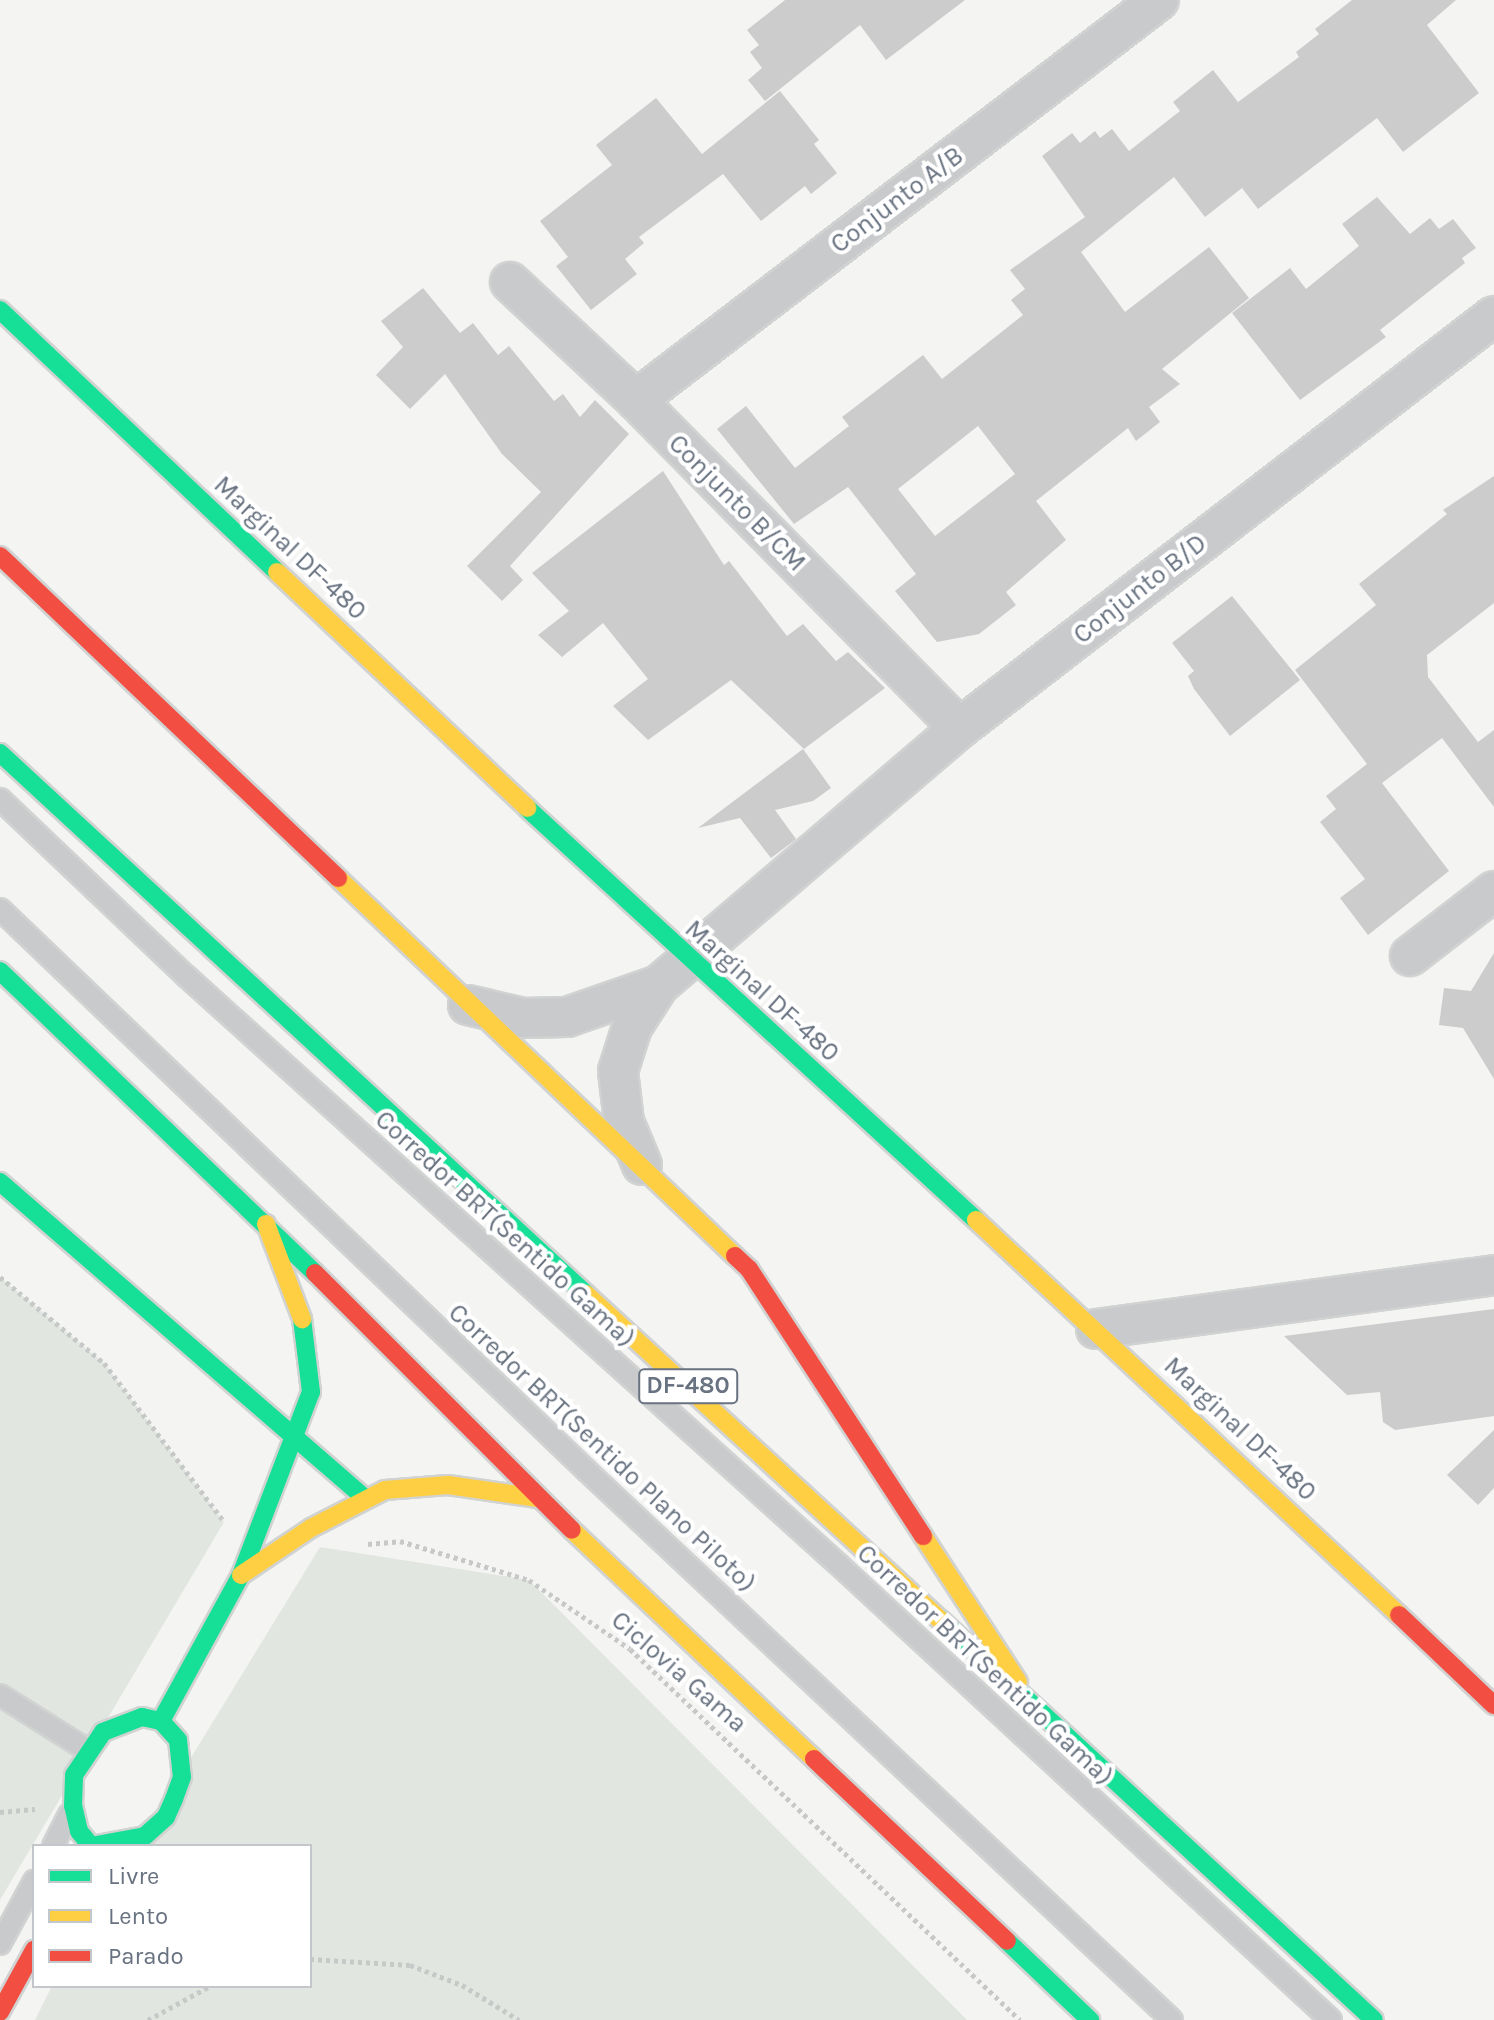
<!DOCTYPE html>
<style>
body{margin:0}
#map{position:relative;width:1494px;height:2020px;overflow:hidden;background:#f4f4f3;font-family:Karla,sans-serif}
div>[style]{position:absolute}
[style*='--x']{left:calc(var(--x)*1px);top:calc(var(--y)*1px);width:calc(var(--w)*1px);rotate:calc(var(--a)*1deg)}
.green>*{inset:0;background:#e2e6e1}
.building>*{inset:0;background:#cccccd}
.path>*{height:5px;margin-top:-2.5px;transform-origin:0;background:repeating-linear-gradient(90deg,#c7c8c8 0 4px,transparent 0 8px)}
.roads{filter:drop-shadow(2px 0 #d1d2d2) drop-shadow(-2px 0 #d1d2d2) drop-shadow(0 2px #d1d2d2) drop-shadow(0 -2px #d1d2d2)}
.lane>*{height:20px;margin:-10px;padding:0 10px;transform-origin:10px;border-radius:10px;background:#c9cacb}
.street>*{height:38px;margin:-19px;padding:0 19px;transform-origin:19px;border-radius:19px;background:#c9cacb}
.fast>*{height:18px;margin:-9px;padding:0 9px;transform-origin:9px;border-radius:9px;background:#16e098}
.slow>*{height:18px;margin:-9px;padding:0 9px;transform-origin:9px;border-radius:9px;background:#ffcf43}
.jam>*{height:18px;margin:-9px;padding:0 9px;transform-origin:9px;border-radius:9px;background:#f24e42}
span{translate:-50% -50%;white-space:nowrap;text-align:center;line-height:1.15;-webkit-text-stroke:8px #fff;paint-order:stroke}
.shield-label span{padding:2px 6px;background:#fff;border:2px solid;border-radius:6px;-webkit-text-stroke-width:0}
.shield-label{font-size:24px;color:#687280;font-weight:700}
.street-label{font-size:26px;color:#687280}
.legend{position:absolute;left:32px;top:1844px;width:280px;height:144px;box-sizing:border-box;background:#fff;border:2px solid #c3c7cc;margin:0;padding:10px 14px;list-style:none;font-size:24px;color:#687280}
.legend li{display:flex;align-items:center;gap:16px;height:40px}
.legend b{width:40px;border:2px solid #c3c7cc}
</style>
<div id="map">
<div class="green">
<i style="clip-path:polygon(0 1277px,104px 1363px,224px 1522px,0 1900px)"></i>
<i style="clip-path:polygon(320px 1547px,529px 1580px,967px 2020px,35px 2020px,52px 1986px,310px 1986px,310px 1846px,137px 1846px)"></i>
</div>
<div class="building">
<i style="clip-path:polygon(785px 0,965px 0,886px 60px,860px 25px,765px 101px,748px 80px,762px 68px,750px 52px,759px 45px,747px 30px)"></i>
<i style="clip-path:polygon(evenodd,1352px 0,1456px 0,1427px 25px,1479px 93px,1403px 152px,1377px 118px,1258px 209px,1242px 188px,1205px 217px,1174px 177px,1081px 252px,1125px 312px,1209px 247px,1249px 298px,1162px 369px,1180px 384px,1149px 407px,1160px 422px,1136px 441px,1128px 428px,1036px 501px,1066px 540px,1006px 592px,1016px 605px,979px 634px,937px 642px,895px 591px,916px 574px,848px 487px,794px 524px,717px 429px,746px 406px,795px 468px,849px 426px,842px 417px,923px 355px,942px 379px,1023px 315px,1011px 300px,1025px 289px,1010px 270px,1085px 217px,1042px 156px,1072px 133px,1080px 143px,1095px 131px,1100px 138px,1112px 129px,1129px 151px,1180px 111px,1173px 102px,1213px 70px,1238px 102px,1299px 57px,1296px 52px,1319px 34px,1315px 29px,1352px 0,978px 426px,1015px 474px,935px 536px,898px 489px,978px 426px)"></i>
<i style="clip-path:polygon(780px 91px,819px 140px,814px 144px,837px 173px,811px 194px,805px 186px,761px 221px,723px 174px,639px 237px,644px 243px,625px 259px,637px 274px,591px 310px,556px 266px,568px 257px,540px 221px,612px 165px,596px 145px,656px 98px,702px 154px)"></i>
<i style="clip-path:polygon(1377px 197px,1410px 234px,1430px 218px,1439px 229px,1453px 219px,1476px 248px,1462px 258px,1465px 263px,1380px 330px,1386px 337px,1300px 400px,1232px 313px,1290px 268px,1306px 289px,1359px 246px,1342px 224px)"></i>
<i style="clip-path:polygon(423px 288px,460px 333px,473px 323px,498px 355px,509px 346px,554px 401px,563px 394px,580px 417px,595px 400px,629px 434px,510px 566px,523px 580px,502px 601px,467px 566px,541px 492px,502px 454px,445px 374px,410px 409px,376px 375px,403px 347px,381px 321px)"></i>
<i style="clip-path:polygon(663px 471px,724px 565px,729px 561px,787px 636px,803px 624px,836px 661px,848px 652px,885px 688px,804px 749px,731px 680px,648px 740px,613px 706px,648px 679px,603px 623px,562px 657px,538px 635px,569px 611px,532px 573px)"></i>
<i style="clip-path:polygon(1494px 476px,1494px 603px,1427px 655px,1428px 677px,1478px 742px,1494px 730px,1494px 807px,1442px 738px,1382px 783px,1449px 871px,1368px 935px,1340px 898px,1365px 879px,1320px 822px,1336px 809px,1326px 796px,1367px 764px,1295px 670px,1376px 605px,1359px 584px,1447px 514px,1443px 510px)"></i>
<i style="clip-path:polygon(1232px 596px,1300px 680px,1230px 736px,1194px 689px,1188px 676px,1194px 671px,1172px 643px)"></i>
<i style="clip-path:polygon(803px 749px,831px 788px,813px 801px,775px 810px,796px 839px,791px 843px,771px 858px,740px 818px,698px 828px)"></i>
<i style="clip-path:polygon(1494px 953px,1494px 1079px,1463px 1028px,1439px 1025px,1444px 988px,1471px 991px)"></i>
<i style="clip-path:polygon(1494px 1309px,1494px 1416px,1395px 1430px,1383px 1422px,1380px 1392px,1347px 1395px,1284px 1336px)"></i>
<i style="clip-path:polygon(1494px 1430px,1494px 1488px,1478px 1505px,1447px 1475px)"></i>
</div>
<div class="path">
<i style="--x:0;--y:1277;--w:135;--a:39.6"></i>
<i style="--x:104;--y:1363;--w:196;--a:52.9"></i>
<i style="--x:368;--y:1544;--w:32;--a:-5"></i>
<i style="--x:400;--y:1541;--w:135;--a:16.8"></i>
<i style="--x:529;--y:1580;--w:122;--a:34.3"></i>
<i style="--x:630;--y:1649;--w:538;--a:43.57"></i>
<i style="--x:0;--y:1812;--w:35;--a:-5"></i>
<i style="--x:310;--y:1959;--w:100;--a:3.4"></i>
<i style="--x:410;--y:1965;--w:56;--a:21"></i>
<i style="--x:462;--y:1985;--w:67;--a:31.6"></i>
<i style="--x:148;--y:2020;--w:71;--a:-28.7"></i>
</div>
<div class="roads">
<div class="lane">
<i style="--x:0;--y:799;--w:257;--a:43.6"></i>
<i style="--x:186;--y:976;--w:879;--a:42.05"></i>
<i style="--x:839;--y:1565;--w:670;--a:42.76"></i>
<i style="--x:0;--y:909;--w:813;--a:43.75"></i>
<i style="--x:587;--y:1471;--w:802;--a:43.18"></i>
<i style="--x:0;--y:1695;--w:103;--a:32.3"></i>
<i style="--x:53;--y:1846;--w:36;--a:-63"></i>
<i style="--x:0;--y:1944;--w:72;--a:-61.6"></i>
</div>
<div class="street">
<i style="--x:510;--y:282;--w:173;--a:43.1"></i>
<i style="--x:636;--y:400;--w:461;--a:45.4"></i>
<i style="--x:636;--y:400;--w:658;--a:-37.41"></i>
<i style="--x:1410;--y:956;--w:106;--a:-37.7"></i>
<i style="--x:468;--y:1005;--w:57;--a:13.3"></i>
<i style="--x:523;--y:1018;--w:44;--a:-1.3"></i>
<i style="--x:567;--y:1017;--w:97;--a:-19.2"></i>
<i style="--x:642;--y:1165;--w:47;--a:-112.7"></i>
<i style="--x:624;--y:1122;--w:51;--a:-96.7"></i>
<i style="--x:618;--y:1071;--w:46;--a:-72.3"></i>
<i style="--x:632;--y:1027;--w:50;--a:-57.3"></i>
<i style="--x:659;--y:985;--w:396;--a:-40.5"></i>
<i style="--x:960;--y:728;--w:674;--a:-37.65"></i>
<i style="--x:1096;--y:1329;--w:402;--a:-7.7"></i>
</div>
<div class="fast">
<i style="--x:0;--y:310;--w:381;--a:43.4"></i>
<i style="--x:0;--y:753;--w:798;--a:42.71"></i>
<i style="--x:527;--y:808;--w:609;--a:42.54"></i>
<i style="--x:0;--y:971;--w:436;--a:43.8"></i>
<i style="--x:0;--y:1182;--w:481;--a:40.9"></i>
<i style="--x:941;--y:1620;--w:589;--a:42.73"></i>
<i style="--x:142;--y:1717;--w:19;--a:12"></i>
<i style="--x:161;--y:1721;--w:25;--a:48"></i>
<i style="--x:178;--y:1740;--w:37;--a:84"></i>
<i style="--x:182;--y:1777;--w:23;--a:110"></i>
<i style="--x:174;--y:1799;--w:20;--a:114"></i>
<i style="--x:166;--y:1817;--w:28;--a:138"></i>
<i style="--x:145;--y:1836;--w:55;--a:169.5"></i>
<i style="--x:91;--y:1846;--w:19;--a:-129"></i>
<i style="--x:79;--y:1831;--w:26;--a:-103"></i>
<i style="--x:73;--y:1806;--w:31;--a:-88"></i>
<i style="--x:74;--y:1775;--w:52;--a:-56"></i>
<i style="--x:103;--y:1732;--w:42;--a:-21"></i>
<i style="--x:161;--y:1721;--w:166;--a:-61.3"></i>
<i style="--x:241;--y:1575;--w:196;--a:-69.1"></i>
<i style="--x:311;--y:1392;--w:74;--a:-97"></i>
<i style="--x:1007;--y:1941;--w:115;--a:43.6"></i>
</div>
<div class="slow">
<i style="--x:277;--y:572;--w:344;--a:43.3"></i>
<i style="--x:338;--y:878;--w:548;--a:43.6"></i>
<i style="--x:976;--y:1220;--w:579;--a:43.04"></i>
<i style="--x:266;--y:1224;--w:102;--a:69.2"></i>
<i style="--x:586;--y:1294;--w:482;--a:42.6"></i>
<i style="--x:572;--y:1530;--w:333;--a:43.4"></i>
<i style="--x:923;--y:1536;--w:174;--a:56.9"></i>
<i style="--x:241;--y:1575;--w:84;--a:-33.9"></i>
<i style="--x:311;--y:1528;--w:83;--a:-27.2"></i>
<i style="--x:385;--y:1490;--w:63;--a:-4.5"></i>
<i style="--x:448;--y:1485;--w:91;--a:8.2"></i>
</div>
<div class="jam">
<i style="--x:0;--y:556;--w:467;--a:43.6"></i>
<i style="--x:735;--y:1256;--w:19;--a:43"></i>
<i style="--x:749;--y:1269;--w:319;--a:56.9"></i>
<i style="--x:315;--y:1273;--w:363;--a:45"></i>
<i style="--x:1399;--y:1615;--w:131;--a:43.5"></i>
<i style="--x:814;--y:1759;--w:265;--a:43.3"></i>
<i style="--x:0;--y:2012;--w:71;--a:-61.3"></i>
</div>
</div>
<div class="shield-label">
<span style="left:688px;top:1386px">DF-480</span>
</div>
<div class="street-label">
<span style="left:897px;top:200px;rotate:-37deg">Conjunto A/B</span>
<span style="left:737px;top:503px;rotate:45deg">Conjunto B/CM</span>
<span style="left:290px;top:548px;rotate:43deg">Marginal DF-480</span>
<span style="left:1140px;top:589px;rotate:-38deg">Conjunto B/D</span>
<span style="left:762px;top:991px;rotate:42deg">Marginal DF-480</span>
<span style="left:505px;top:1229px;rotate:42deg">Corredor BRT(Sentido Gama)</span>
<span style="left:1240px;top:1429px;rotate:43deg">Marginal DF-480</span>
<span style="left:602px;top:1448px;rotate:43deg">Corredor BRT(Sentido Plano Piloto)</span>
<span style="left:985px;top:1665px;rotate:43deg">Corredor BRT(Sentido Gama)</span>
<span style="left:679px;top:1672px;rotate:41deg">Ciclovia Gama</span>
</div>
<ul class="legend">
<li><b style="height:10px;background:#16e098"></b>Livre</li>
<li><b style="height:10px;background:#ffcf43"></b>Lento</li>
<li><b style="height:10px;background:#f24e42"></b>Parado</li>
</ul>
</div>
